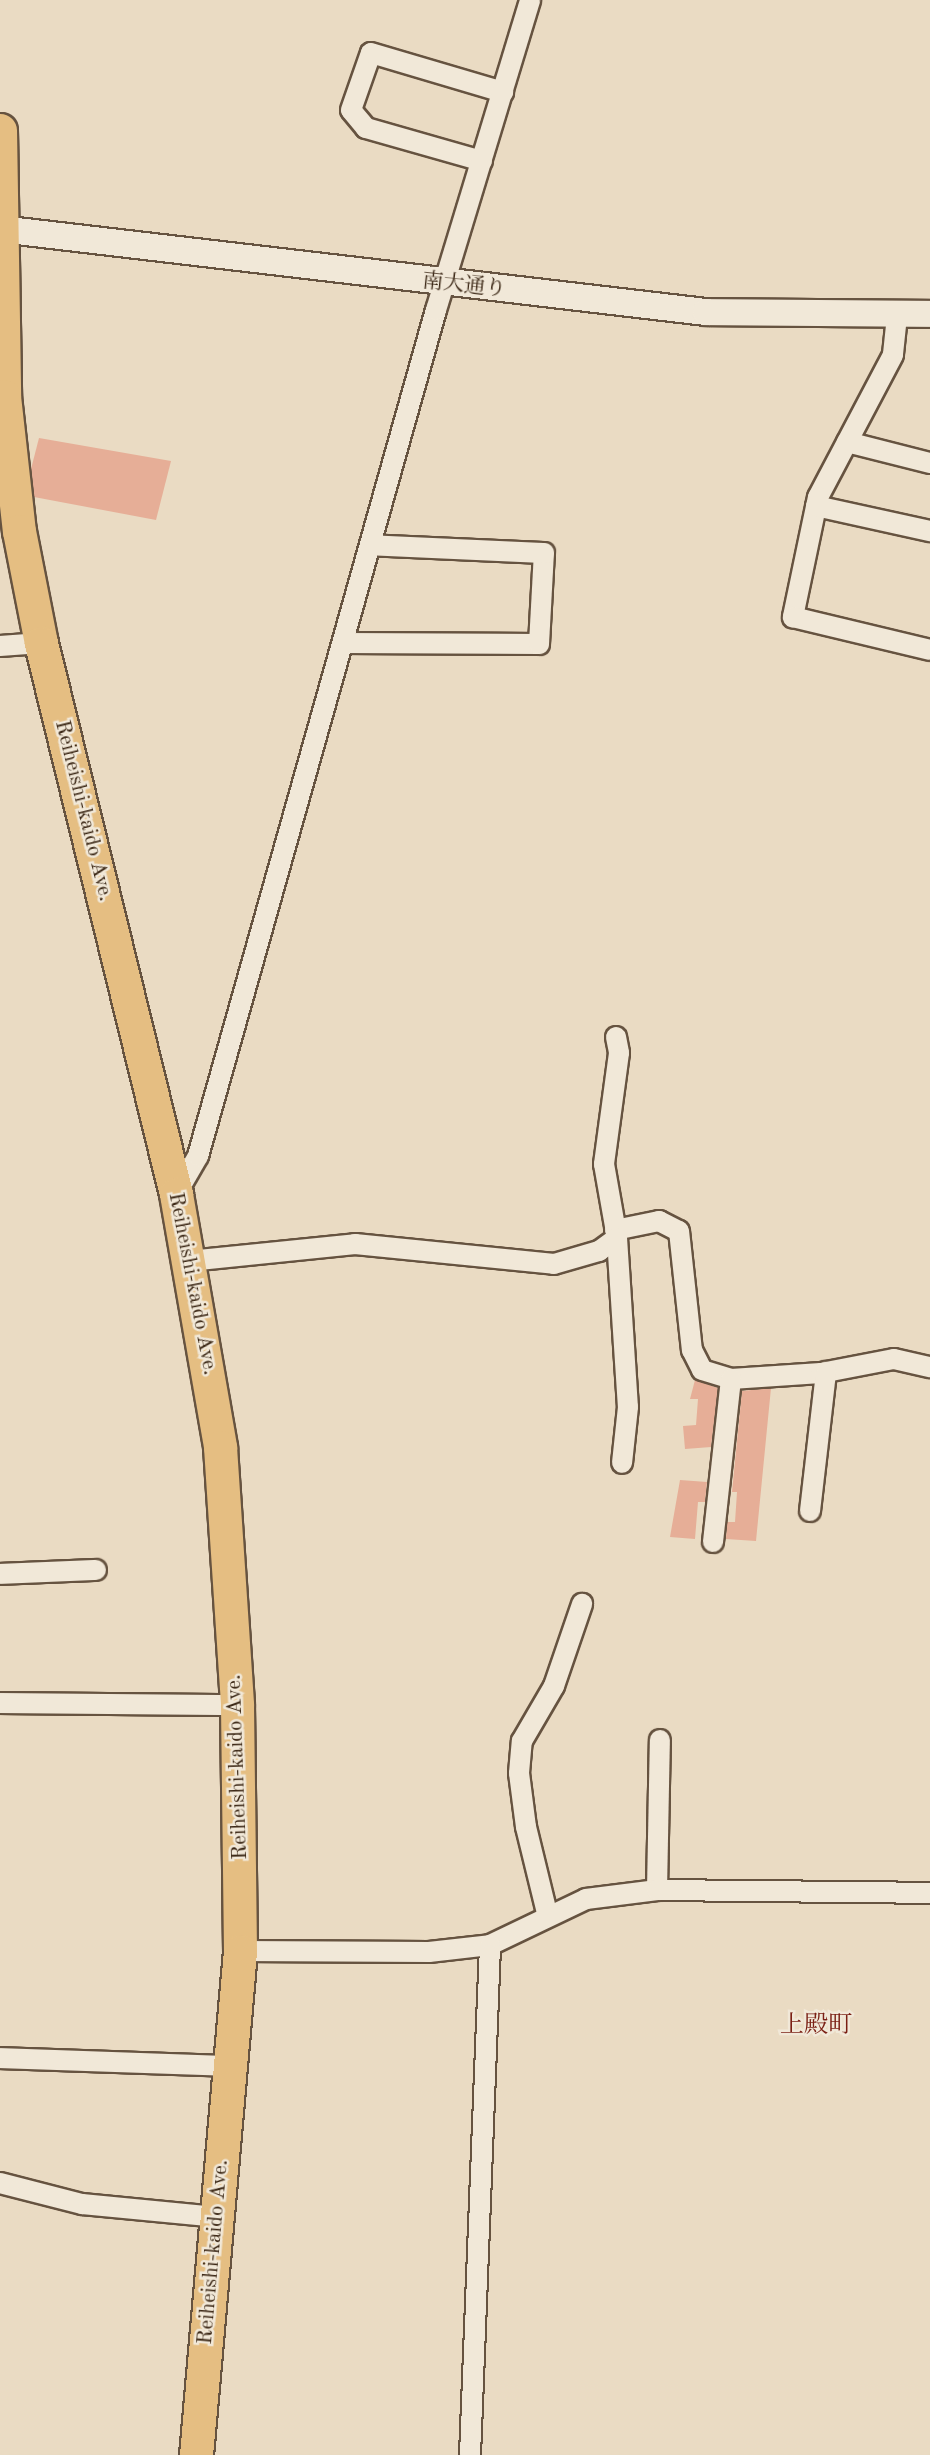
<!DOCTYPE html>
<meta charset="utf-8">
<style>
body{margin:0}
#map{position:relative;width:930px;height:2455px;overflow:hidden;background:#eadbc3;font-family:"Old Standard TT","Noto Serif JP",serif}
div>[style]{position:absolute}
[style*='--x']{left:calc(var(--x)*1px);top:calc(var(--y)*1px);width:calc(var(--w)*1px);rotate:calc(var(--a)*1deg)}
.building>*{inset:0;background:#e6ae97}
.roads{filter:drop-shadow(2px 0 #665340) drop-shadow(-2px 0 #665340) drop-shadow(0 2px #665340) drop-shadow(0 -2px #665340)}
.minor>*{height:20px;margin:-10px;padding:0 10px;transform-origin:10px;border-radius:10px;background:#f1e8d8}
.tertiary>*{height:26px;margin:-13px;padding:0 13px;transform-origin:13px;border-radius:13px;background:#f1e8d8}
.trunk>*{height:33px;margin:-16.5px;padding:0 16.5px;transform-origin:16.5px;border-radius:16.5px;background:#e5be82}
span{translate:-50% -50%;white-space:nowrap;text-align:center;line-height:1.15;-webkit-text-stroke:5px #f1e8d8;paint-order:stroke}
.street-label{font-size:21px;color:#3a2614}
.quarter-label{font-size:24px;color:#7a1f14}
</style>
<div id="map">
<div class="building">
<i style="clip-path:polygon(39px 438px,171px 461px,156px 520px,34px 497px,31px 469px)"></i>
<i style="clip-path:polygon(695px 1380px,718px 1388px,711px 1447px,685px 1449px,683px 1426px,696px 1425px,698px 1399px,690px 1399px)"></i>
<i style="clip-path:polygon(771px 1388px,756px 1541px,726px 1539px,727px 1522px,735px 1522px,737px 1492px,732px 1492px,742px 1391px)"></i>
<i style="clip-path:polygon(680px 1480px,707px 1482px,705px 1502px,698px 1502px,695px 1539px,670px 1537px)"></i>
</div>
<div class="roads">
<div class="minor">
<i style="--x:482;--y:161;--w:121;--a:-164.1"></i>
<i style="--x:366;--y:128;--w:23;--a:-130"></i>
<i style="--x:351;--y:110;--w:60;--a:-70.7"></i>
<i style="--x:371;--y:53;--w:138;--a:16.5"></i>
<i style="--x:897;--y:316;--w:39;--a:96"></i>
<i style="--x:893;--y:355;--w:161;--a:117.8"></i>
<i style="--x:818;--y:497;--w:123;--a:101.8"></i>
<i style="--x:793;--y:617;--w:141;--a:13.5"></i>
<i style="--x:847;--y:442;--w:86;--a:14.2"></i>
<i style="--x:816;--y:506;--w:117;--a:12.4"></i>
<i style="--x:343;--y:643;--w:196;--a:0.3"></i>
<i style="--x:539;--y:644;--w:91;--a:-86.9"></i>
<i style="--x:544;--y:553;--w:174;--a:-177.4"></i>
<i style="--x:0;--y:646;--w:41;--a:-4.2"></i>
<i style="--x:616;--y:1037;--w:16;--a:79"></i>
<i style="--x:619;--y:1053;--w:112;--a:97.7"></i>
<i style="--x:604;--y:1164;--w:75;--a:80"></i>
<i style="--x:176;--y:1194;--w:44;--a:-59.9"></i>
<i style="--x:198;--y:1156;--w:879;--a:-74.29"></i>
<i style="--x:436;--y:310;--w:324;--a:-73.1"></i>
<i style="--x:615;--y:1230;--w:45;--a:-11.6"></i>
<i style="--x:659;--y:1221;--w:22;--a:27"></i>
<i style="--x:679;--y:1231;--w:120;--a:83.8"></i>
<i style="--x:692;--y:1350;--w:22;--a:63"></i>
<i style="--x:702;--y:1370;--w:30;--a:17"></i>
<i style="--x:731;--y:1379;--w:90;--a:-3.8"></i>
<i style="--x:821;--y:1373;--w:74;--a:-10.9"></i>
<i style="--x:894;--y:1359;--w:37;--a:13"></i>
<i style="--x:189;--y:1261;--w:167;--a:-5.8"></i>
<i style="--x:355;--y:1244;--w:200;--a:5.7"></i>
<i style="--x:554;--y:1264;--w:47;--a:-16.1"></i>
<i style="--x:599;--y:1251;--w:22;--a:-36"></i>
<i style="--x:617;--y:1238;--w:169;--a:86.3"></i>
<i style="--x:628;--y:1407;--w:56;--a:96.1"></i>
<i style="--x:810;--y:1511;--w:140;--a:-83.4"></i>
<i style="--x:713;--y:1542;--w:164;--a:-83.7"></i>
<i style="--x:0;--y:1574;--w:96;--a:-2.4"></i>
<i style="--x:0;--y:1703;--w:237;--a:0.5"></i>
<i style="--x:657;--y:1890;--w:150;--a:-88.9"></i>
<i style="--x:547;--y:1913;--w:89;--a:-103.7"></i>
<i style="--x:526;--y:1827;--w:54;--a:-97.4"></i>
<i style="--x:519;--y:1773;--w:32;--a:-85"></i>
<i style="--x:522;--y:1741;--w:64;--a:-59.8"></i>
<i style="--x:554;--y:1686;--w:87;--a:-71.1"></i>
<i style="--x:240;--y:1951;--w:189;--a:0.3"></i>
<i style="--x:429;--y:1952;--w:61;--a:-6.5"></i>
<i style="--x:490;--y:1945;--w:106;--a:-25.6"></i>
<i style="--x:586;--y:1899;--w:72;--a:-7.2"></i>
<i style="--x:657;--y:1890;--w:273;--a:0.6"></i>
<i style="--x:0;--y:2058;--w:230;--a:2"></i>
<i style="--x:0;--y:2183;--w:85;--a:14.4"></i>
<i style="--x:82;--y:2204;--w:137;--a:5.5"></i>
<i style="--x:470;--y:2455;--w:510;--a:-87.75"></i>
</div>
<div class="tertiary">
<i style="--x:0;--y:229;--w:711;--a:6.71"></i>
<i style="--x:706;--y:312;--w:224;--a:0.5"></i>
</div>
<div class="trunk">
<i style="--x:0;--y:130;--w:266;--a:89.1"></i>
<i style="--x:4;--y:396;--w:136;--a:83.7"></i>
<i style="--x:19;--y:531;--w:114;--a:78.9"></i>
<i style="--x:41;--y:643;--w:567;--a:76.23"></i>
<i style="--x:176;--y:1194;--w:257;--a:80.1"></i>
<i style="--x:220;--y:1447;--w:259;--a:86.2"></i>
<i style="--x:237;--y:1705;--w:246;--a:89.3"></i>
<i style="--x:240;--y:1951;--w:506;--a:94.99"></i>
</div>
</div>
<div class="street-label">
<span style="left:464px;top:286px;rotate:6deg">南大通り</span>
<span style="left:83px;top:811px;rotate:76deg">Reiheishi-kaido Ave.</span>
<span style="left:192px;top:1284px;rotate:79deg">Reiheishi-kaido Ave.</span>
<span style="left:238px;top:1767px;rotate:-92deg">Reiheishi-kaido Ave.</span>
<span style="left:214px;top:2252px;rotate:-85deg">Reiheishi-kaido Ave.</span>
</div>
<div class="quarter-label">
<span style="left:816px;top:2027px">上殿町</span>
</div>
</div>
